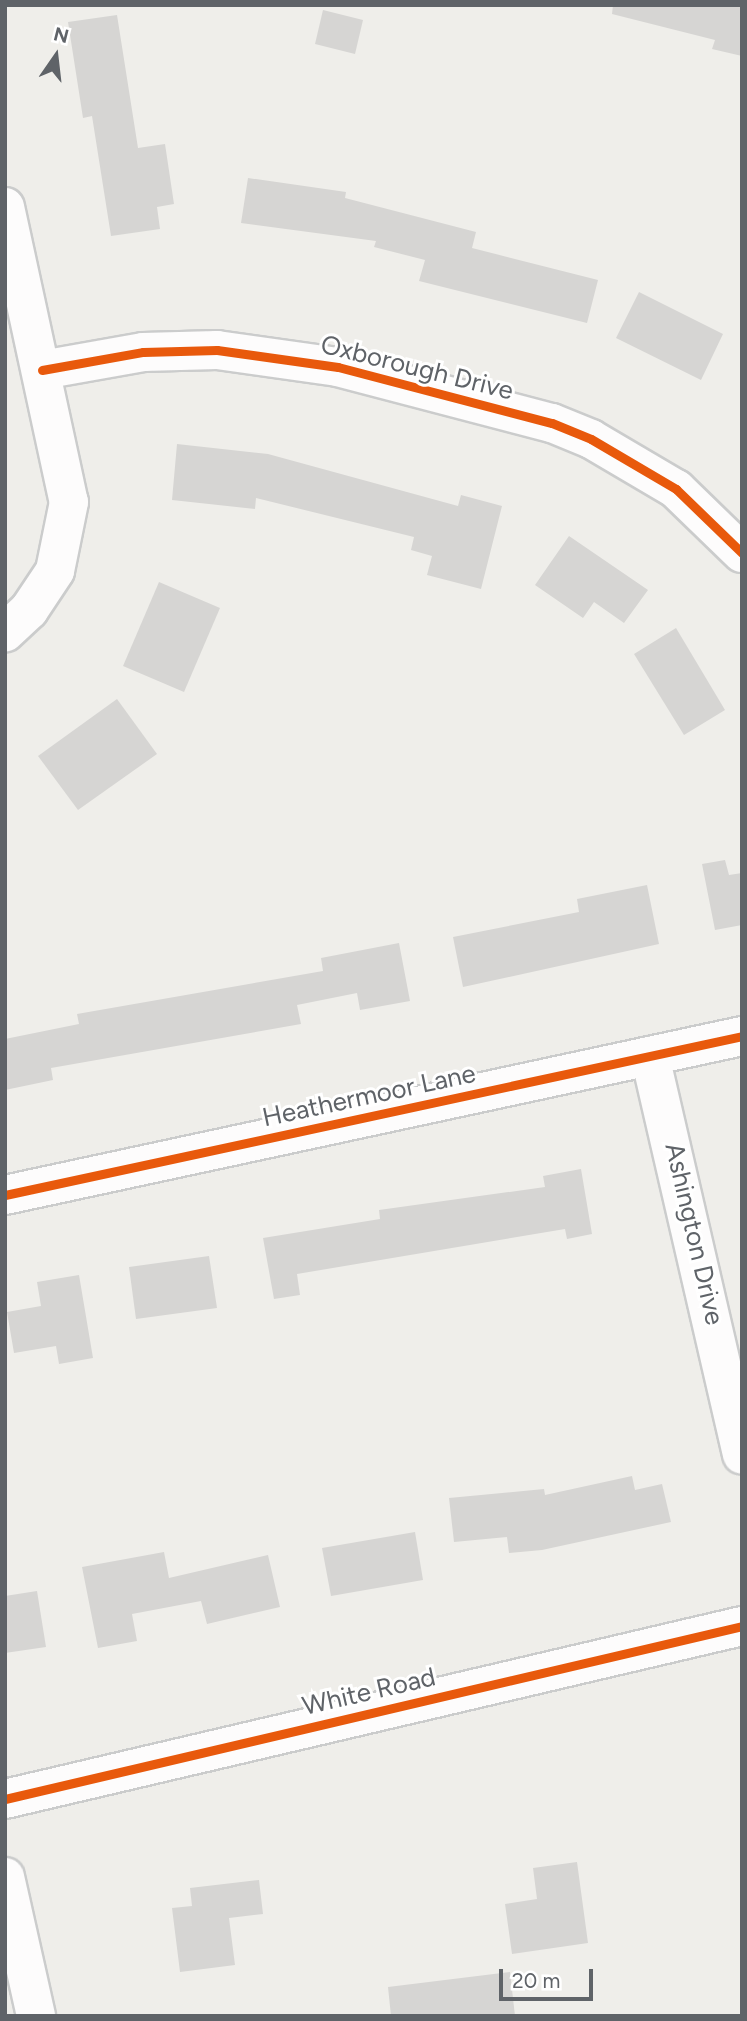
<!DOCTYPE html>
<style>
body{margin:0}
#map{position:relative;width:747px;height:2021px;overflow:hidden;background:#efeeea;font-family:Figtree,sans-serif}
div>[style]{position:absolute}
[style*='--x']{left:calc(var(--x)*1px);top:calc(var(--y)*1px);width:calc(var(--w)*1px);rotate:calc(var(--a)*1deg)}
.building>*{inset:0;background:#d6d5d3}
.roads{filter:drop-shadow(2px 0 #cbcccc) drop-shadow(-2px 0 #cbcccc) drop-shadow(0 2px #cbcccc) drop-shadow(0 -2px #cbcccc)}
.minor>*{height:38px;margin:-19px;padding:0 19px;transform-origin:19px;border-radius:19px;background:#fdfcfc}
.cycleway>*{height:9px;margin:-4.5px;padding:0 4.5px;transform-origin:4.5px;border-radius:4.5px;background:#e8590c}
span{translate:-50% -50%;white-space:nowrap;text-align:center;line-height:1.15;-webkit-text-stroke:6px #fff;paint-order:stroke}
.street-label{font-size:26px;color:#5f6368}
.frame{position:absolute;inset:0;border:7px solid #5f6368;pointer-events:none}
.north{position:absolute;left:21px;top:21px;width:70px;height:70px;-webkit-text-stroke:5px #fff;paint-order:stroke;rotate:14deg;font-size:19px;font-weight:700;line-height:28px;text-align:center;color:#5f6368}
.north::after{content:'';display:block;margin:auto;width:24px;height:32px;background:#5f6368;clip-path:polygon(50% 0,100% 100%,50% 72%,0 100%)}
.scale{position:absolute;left:499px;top:1969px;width:94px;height:32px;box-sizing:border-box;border:4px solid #5f6368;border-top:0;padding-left:9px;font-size:21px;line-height:24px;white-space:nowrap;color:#5f6368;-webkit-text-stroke:5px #fff;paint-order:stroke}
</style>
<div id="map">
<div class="building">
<i style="clip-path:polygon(613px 5px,742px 5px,742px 56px,712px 49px,715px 40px,612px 14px)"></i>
<i style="clip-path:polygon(323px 10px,363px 20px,355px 54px,315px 44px)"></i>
<i style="clip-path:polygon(117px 15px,138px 148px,165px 144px,174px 204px,157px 207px,160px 229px,111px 236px,92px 116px,83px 118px,68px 22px)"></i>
<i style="clip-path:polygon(248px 178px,346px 192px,345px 198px,476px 232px,472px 248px,598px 280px,587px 323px,419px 281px,425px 260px,374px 247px,376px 241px,241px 223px)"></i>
<i style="clip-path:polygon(639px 292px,723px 334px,701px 380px,616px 338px)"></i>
<i style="clip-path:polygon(177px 444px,268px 454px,458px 506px,461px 495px,502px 506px,481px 589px,427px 575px,432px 556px,411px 550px,414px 537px,256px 498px,255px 509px,172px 500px)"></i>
<i style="clip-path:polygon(569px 536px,648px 590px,624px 623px,594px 602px,583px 618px,535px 585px)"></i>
<i style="clip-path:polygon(159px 582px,220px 608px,184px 692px,123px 666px)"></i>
<i style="clip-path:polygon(676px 628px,725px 710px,684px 735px,634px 654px)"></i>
<i style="clip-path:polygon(117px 699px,157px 754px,78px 810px,38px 756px)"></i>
<i style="clip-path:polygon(725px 860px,729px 875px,742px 873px,742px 925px,715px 930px,702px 864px)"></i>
<i style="clip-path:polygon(647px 885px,659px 944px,463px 987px,453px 937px,579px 912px,577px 899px)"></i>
<i style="clip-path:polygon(399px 943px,410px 1001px,360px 1010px,357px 993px,297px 1005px,301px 1024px,51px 1068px,53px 1080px,5px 1090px,5px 1039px,79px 1024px,77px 1014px,323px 971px,321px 958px)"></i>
<i style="clip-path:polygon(581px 1169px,592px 1234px,567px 1239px,565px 1229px,297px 1274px,300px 1295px,274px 1299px,263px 1238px,380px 1219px,379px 1210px,545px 1187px,543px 1176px)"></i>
<i style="clip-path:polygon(209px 1256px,217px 1308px,136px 1319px,129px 1267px)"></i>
<i style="clip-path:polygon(79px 1275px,93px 1358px,59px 1364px,56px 1346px,14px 1353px,7px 1312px,41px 1306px,37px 1282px)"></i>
<i style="clip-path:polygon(632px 1476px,635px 1490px,662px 1484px,671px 1522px,542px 1550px,509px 1553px,507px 1537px,454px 1542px,449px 1498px,544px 1489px,545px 1495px)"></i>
<i style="clip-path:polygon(415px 1532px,423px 1580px,331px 1596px,322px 1548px)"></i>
<i style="clip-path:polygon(164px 1552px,169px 1578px,268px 1555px,280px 1607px,207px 1624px,201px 1601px,132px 1614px,137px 1641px,98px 1648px,82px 1567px)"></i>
<i style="clip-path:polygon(37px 1591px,46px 1647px,5px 1653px,5px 1596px)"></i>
<i style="clip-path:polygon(577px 1862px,588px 1943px,512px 1954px,505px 1904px,537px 1899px,533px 1868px)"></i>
<i style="clip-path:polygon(259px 1880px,263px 1914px,229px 1918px,235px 1965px,180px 1972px,172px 1908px,192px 1906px,190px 1888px)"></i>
<i style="clip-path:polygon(510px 1972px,515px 2016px,391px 2016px,388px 1987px)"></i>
</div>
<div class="roads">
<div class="minor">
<i style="--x:5;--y:207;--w:302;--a:77.8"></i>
<i style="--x:69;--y:502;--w:70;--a:101.5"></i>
<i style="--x:55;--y:571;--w:47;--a:123.7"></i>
<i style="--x:29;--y:610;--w:33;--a:137"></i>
<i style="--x:42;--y:370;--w:103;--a:-10.1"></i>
<i style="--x:143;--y:352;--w:74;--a:-1.5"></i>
<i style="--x:217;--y:350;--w:122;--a:8"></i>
<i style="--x:338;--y:367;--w:221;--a:14.7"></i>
<i style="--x:552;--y:423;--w:42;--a:22.3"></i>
<i style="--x:591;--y:439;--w:99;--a:30.5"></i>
<i style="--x:676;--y:489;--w:92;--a:44.1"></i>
<i style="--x:650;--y:1056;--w:409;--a:77"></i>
<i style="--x:5;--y:1195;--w:754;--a:-12.17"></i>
<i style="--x:5;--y:1799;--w:757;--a:-13.21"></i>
<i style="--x:5;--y:1877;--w:142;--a:77.4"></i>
</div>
</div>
<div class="cycleway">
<i style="--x:42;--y:370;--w:103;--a:-10.1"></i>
<i style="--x:143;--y:352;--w:74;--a:-1.5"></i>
<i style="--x:217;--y:350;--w:122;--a:8"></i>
<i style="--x:338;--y:367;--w:221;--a:14.7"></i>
<i style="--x:552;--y:423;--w:42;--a:22.3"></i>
<i style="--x:591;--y:439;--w:99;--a:30.5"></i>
<i style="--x:676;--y:489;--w:92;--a:44.1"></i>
<i style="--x:5;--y:1195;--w:754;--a:-12.17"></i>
<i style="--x:5;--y:1799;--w:757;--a:-13.21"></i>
</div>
<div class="street-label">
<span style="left:417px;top:368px;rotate:14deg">Oxborough Drive</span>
<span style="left:369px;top:1096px;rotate:-12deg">Heathermoor Lane</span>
<span style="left:694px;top:1234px;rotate:77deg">Ashington Drive</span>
<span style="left:369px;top:1692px;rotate:-13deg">White Road</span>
</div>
<div class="frame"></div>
<div class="north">N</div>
<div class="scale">20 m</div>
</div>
